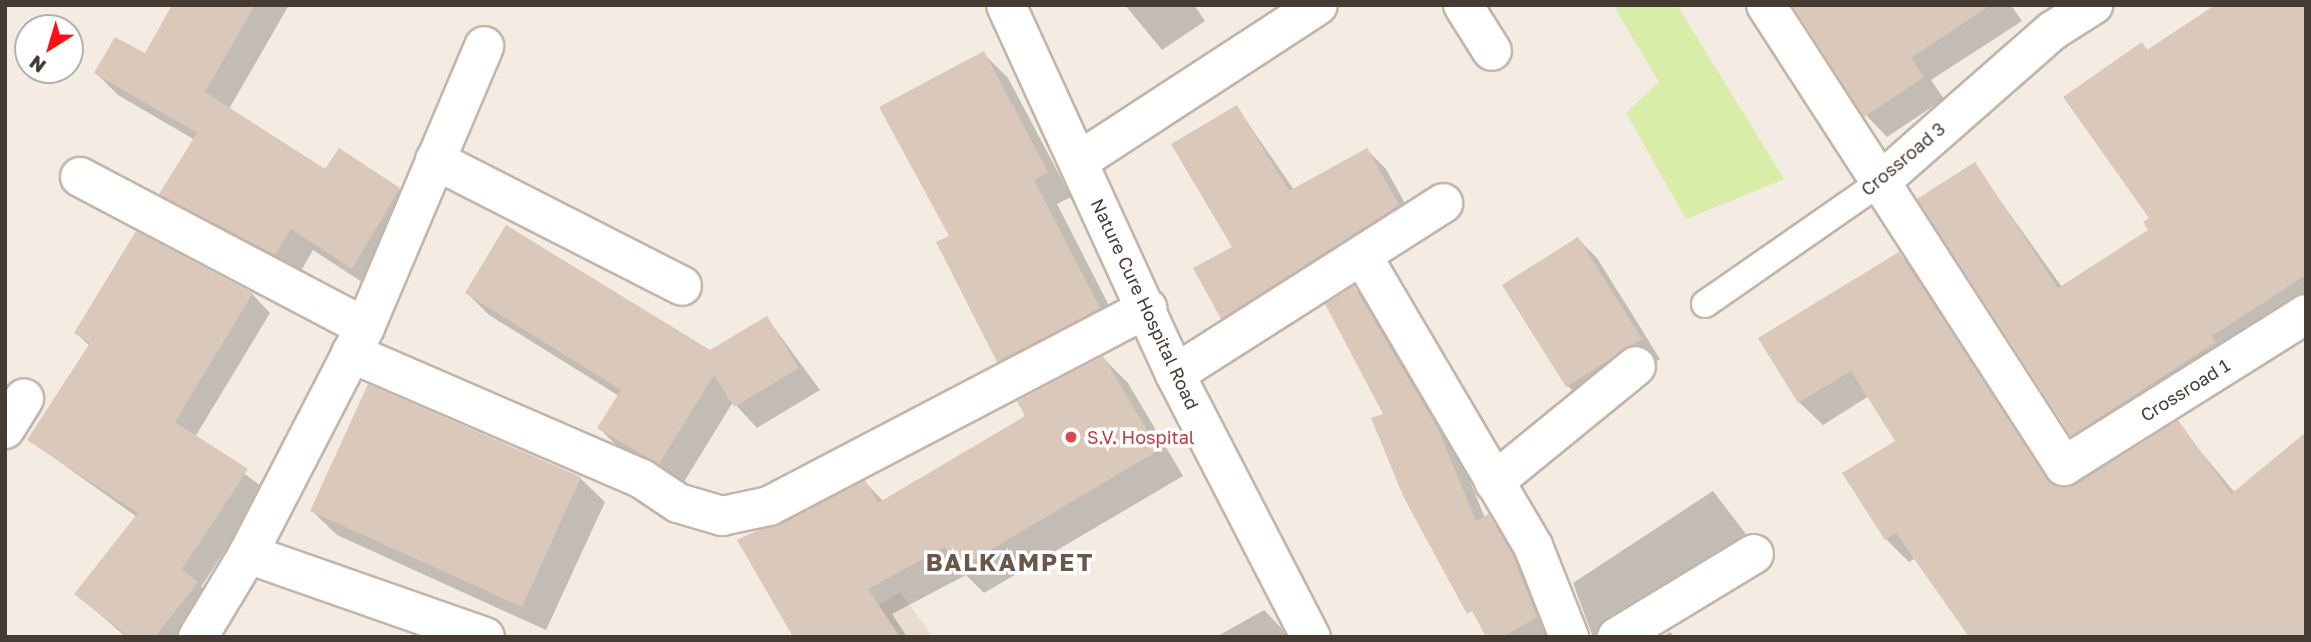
<!DOCTYPE html>
<style>
body{margin:0}
#map{position:relative;width:2311px;height:642px;overflow:hidden;background:#f4ece3;font-family:"Golos Text",sans-serif}
div>[style]{position:absolute}
[style*='--x']{left:calc(var(--x)*1px);top:calc(var(--y)*1px);width:calc(var(--w)*1px);rotate:calc(var(--a)*1deg)}
.residential>*{inset:0;background:#e8ddd0}
.green>*{inset:0;background:#d8eda7}
.shadow>*{inset:0;background:#0003}
.building>*{inset:0;background:#dac8ba}
.roads{filter:drop-shadow(2px 0 #c3b5a8) drop-shadow(-2px 0 #c3b5a8) drop-shadow(0 2px #c3b5a8) drop-shadow(0 -2px #c3b5a8)}
.service>*{height:26px;margin:-13px;padding:0 13px;transform-origin:13px;border-radius:13px;background:#fff}
.minor>*{height:38px;margin:-19px;padding:0 19px;transform-origin:19px;border-radius:19px;background:#fff}
.dots>*{width:19px;height:19px;translate:-50% -50%;box-sizing:border-box;border:4px solid #fff;border-radius:50%}
span{translate:-50% -50%;white-space:nowrap;text-align:center;line-height:1.15;-webkit-text-stroke:7px #fff;paint-order:stroke}
.street-label{font-size:18px;color:#463b33}
.health-label{font-size:18px;color:#be3a42}
.left{translate:0 -50%;text-align:left}
.district-label{font-size:24px;color:#6a5749;font-weight:700;letter-spacing:2px}
.frame{position:absolute;inset:0;border:7px solid #463b33;pointer-events:none}
.north{position:absolute;left:14px;top:14px;width:70px;height:70px;box-sizing:border-box;background:#fff;border:2px solid #b5b1ad;border-radius:50%;rotate:217deg;font-size:19px;font-weight:700;line-height:28px;text-align:center;color:#463b33}
.north::after{content:'';display:block;margin:auto;width:24px;height:32px;background:#ff0f11;clip-path:polygon(50% 0,100% 100%,50% 72%,0 100%)}
</style>
<div id="map">
<div class="residential">
<i style="clip-path:polygon(900px 592px,933px 637px,830px 637px)"></i>
</div>
<div class="green">
<i style="clip-path:polygon(1613px 5px,1677px 5px,1784px 179px,1686px 219px,1626px 113px,1659px 82px)"></i>
</div>
<div class="shadow">
<i style="clip-path:polygon(174px 5px,289px 5px,229px 109px,325px 172px,399px 189px,421px 211px,374px 290px,313px 250px,298px 276px,183px 215px,161px 194px,195px 140px,118px 95px,96px 73px,145px 56px)"></i>
<i style="clip-path:polygon(1125px 5px,1194px 5px,1205px 21px,1162px 50px)"></i>
<i style="clip-path:polygon(1794px 5px,2011px 5px,2022px 21px,1931px 80px,1944px 99px,1887px 137px,1866px 115px)"></i>
<i style="clip-path:polygon(2306px 5px,2306px 308px,2092px 455px,2072px 435px,1974px 164px,2062px 287px,2150px 230px,2142px 45px,2149px 51px)"></i>
<i style="clip-path:polygon(983px 53px,1008px 78px,1071px 197px,1057px 204px,1123px 333px,1023px 385px,999px 361px,951px 237px)"></i>
<i style="clip-path:polygon(1237px 107px,1294px 190px,1367px 150px,1386px 169px,1417px 225px,1242px 337px,1222px 318px,1235px 248px)"></i>
<i style="clip-path:polygon(1578px 239px,1597px 258px,1660px 359px,1587px 405px,1568px 386px)"></i>
<i style="clip-path:polygon(1899px 254px,1922px 277px,2058px 486px,2064px 490px,2177px 423px,2235px 493px,2306px 637px,1916px 558px,1909px 562px,1886px 539px,1897px 441px,1869px 396px,1823px 425px,1799px 402px)"></i>
<i style="clip-path:polygon(1354px 288px,1373px 307px,1457px 450px,1485px 518px,1508px 535px,1555px 637px,1488px 637px,1385px 414px)"></i>
<i style="clip-path:polygon(467px 293px,710px 352px,767px 318px,820px 390px,757px 428px,733px 402px,682px 485px,621px 450px,599px 428px,619px 396px,489px 315px)"></i>
<i style="clip-path:polygon(252px 294px,270px 313px,195px 437px,265px 489px,201px 587px,216px 602px,188px 637px,126px 637px,76px 594px,137px 517px,29px 440px,90px 346px,76px 333px)"></i>
<i style="clip-path:polygon(1103px 358px,1128px 383px,1183px 476px,984px 593px,966px 575px,892px 614px,907px 637px,795px 637px,865px 482px,884px 502px,1027px 417px)"></i>
<i style="clip-path:polygon(580px 478px,605px 502px,546px 630px,337px 535px,312px 511px)"></i>
<i style="clip-path:polygon(1713px 491px,1762px 555px,1626px 637px,1593px 637px,1573px 583px)"></i>
<i style="clip-path:polygon(1264px 610px,1290px 637px,1216px 637px)"></i>
<i style="clip-path:polygon(1670px 632px,1675px 637px,1662px 637px)"></i>
</div>
<div class="building">
<i style="clip-path:polygon(172px 5px,255px 5px,205px 92px,325px 169px,339px 148px,400px 188px,352px 269px,291px 229px,275px 255px,159px 194px,197px 133px,94px 73px,115px 37px,145px 53px)"></i>
<i style="clip-path:polygon(1792px 5px,1991px 5px,1911px 58px,1924px 77px,1864px 117px)"></i>
<i style="clip-path:polygon(2215px 5px,2306px 5px,2306px 275px,2212px 336px,2216px 342px,2071px 436px,1917px 199px,1975px 162px,2058px 288px,2148px 230px,2143px 222px,2149px 218px,2063px 97px,2142px 42px,2147px 50px)"></i>
<i style="clip-path:polygon(984px 51px,1048px 172px,1034px 180px,1100px 308px,997px 362px,936px 242px,949px 236px,879px 107px)"></i>
<i style="clip-path:polygon(1237px 105px,1289px 191px,1367px 148px,1399px 205px,1221px 319px,1193px 268px,1232px 247px,1171px 144px)"></i>
<i style="clip-path:polygon(506px 225px,710px 350px,767px 316px,799px 368px,734px 407px,714px 375px,659px 464px,597px 428px,621px 390px,465px 293px)"></i>
<i style="clip-path:polygon(136px 231px,253px 293px,175px 422px,248px 469px,182px 569px,198px 582px,155px 637px,129px 637px,74px 594px,138px 513px,27px 440px,90px 343px,74px 333px)"></i>
<i style="clip-path:polygon(1578px 237px,1642px 339px,1566px 387px,1502px 285px)"></i>
<i style="clip-path:polygon(1899px 252px,2055px 486px,2076px 485px,2178px 420px,2231px 494px,2306px 432px,2306px 637px,1969px 637px,1896px 533px,1885px 540px,1842px 473px,1895px 441px,1851px 371px,1798px 403px,1758px 338px)"></i>
<i style="clip-path:polygon(1354px 286px,1438px 429px,1476px 521px,1489px 514px,1513px 556px,1537px 617px,1503px 637px,1486px 637px,1472px 611px,1467px 614px,1404px 498px,1371px 418px,1383px 414px,1325px 304px)"></i>
<i style="clip-path:polygon(1103px 356px,1159px 450px,958px 569px,945px 547px,868px 589px,900px 637px,793px 637px,737px 540px,865px 480px,878px 503px,1025px 416px,1017px 401px)"></i>
<i style="clip-path:polygon(368px 384px,581px 477px,522px 607px,310px 511px)"></i>
</div>
<div class="roads">
<div class="service">
<i style="--x:1705;--y:304;--w:212;--a:-34.8"></i>
</div>
<div class="minor">
<i style="--x:1006;--y:5;--w:406;--a:65.4"></i>
<i style="--x:1175;--y:374;--w:296;--a:62.7"></i>
<i style="--x:1463;--y:5;--w:54;--a:57.8"></i>
<i style="--x:1766;--y:5;--w:549;--a:57.12"></i>
<i style="--x:2064;--y:466;--w:286;--a:-32.1"></i>
<i style="--x:435;--y:160;--w:277;--a:27"></i>
<i style="--x:1079;--y:161;--w:285;--a:-33.1"></i>
<i style="--x:80;--y:177;--w:322;--a:27.8"></i>
<i style="--x:1879;--y:183;--w:230;--a:-41.3"></i>
<i style="--x:2052;--y:31;--w:49;--a:-32.4"></i>
<i style="--x:1364;--y:259;--w:333;--a:59.5"></i>
<i style="--x:1533;--y:546;--w:98;--a:68.4"></i>
<i style="--x:351;--y:353;--w:317;--a:23.4"></i>
<i style="--x:642;--y:479;--w:43;--a:33.7"></i>
<i style="--x:678;--y:503;--w:46;--a:16.5"></i>
<i style="--x:722;--y:516;--w:48;--a:-12"></i>
<i style="--x:769;--y:506;--w:427;--a:-27.6"></i>
<i style="--x:1175;--y:374;--w:318;--a:-32.5"></i>
<i style="--x:5;--y:429;--w:36;--a:-58"></i>
<i style="--x:1494;--y:482;--w:183;--a:-39.2"></i>
<i style="--x:248;--y:554;--w:251;--a:19.3"></i>
<i style="--x:198;--y:637;--w:97;--a:-58.9"></i>
<i style="--x:248;--y:554;--w:255;--a:-62.7"></i>
<i style="--x:365;--y:327;--w:305;--a:-67"></i>
<i style="--x:1617;--y:637;--w:160;--a:-31.2"></i>
</div>
</div>
<div class="dots">
<i style="left:1071px;top:437px;background:#e0444e"></i>
</div>
<div class="street-label">
<span style="left:1903px;top:159px;rotate:-40deg">Crossroad 3</span>
<span style="left:1145px;top:304px;rotate:65deg">Nature Cure Hospital Road</span>
<span style="left:2185px;top:390px;rotate:-32deg">Crossroad 1</span>
</div>
<div class="health-label">
<span class="left" style="left:1087px;top:437px">S.V. Hospital</span>
</div>
<div class="district-label">
<span style="left:1010px;top:562px">BALKAMPET</span>
</div>
<div class="frame"></div>
<div class="north">N</div>
</div>
